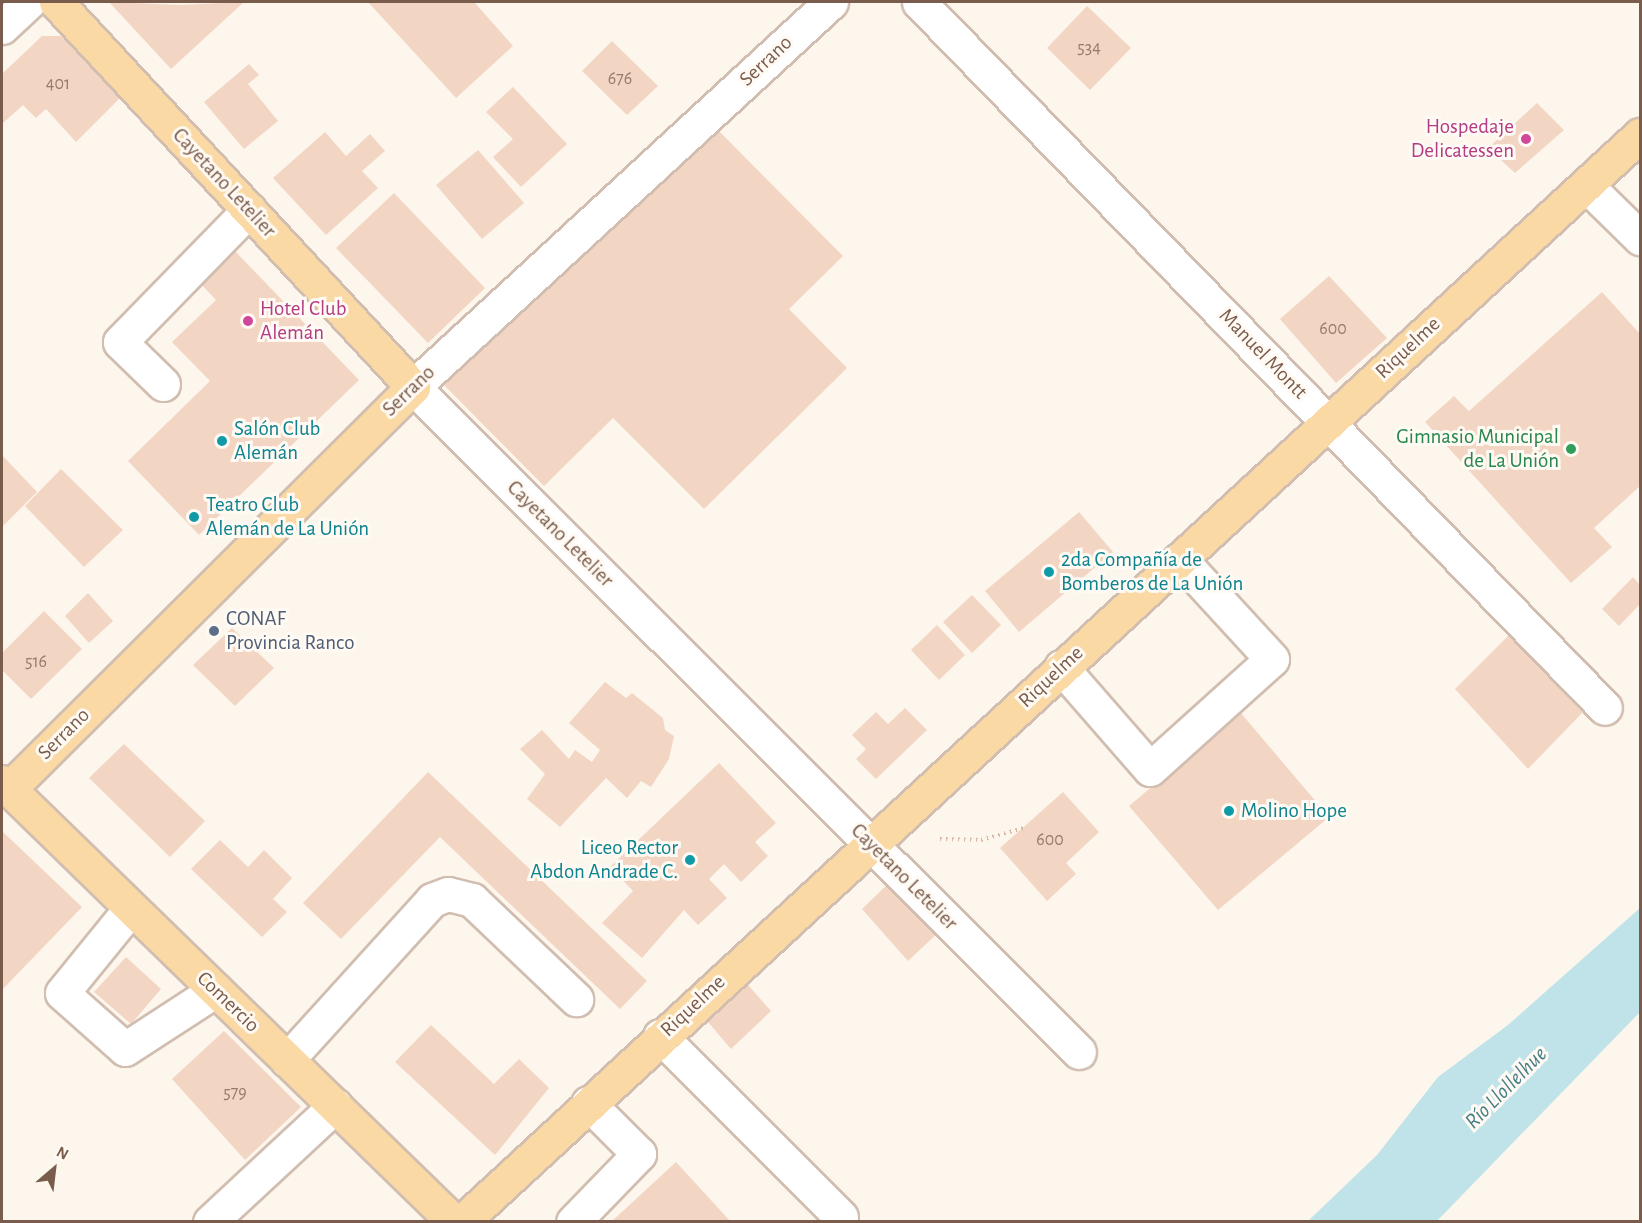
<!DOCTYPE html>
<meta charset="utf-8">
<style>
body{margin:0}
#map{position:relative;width:1642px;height:1223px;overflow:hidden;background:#fdf6ec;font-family:"Alegreya Sans",sans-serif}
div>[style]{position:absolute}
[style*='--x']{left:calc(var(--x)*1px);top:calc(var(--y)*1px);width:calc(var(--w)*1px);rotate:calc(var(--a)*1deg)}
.water>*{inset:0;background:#bfe3e8}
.building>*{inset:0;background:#f3d5c3}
.path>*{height:4px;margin-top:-2px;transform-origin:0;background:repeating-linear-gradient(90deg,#d9b8a5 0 1.5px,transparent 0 6px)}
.roads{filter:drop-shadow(2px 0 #d1beb0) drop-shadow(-2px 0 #d1beb0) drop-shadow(0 2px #d1beb0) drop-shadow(0 -2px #d1beb0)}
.minor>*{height:33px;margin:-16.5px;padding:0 16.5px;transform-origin:16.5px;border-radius:16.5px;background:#fff}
.major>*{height:33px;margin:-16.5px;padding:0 16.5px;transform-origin:16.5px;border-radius:16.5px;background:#fbd9a5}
.dots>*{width:16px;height:16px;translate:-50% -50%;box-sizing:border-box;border:3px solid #fffaf3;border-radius:50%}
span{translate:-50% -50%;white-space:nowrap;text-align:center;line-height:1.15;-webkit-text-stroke:6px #fffaf3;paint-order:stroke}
.number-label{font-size:18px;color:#987a6a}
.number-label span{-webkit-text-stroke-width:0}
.street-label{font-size:21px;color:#7a5c4d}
.hotel-label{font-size:21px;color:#b23c85}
.right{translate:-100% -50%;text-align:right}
.left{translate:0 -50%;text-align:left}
.culture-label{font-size:21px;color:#0d838f}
.leisure-label{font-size:21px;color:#27864d}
.service-label{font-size:21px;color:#4e5e75}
.water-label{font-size:22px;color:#437c86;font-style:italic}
.frame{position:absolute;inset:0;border:3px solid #7a5c4d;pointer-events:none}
.north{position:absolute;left:24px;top:1139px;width:60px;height:60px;-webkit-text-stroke:4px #fffaf3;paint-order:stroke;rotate:28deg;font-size:16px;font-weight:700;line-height:24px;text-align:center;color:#7a5c4d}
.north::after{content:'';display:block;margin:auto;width:21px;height:27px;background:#7a5c4d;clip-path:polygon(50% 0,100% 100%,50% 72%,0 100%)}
</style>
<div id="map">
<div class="water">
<i style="clip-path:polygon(1640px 908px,1640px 1012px,1437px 1221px,1308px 1221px,1377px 1155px,1438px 1077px,1508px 1025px)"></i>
</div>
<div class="building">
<i style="clip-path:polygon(109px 2px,179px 5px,244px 2px,171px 69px)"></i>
<i style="clip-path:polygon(368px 2px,474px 2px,513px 46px,456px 98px)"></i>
<i style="clip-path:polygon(1087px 6px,1131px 48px,1090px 90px,1047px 48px)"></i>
<i style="clip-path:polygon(42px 36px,66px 36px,124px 94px,76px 142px,46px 109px,36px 118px,23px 105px,2px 124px,2px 74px)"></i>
<i style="clip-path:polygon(612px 41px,658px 86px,627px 115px,582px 71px)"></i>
<i style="clip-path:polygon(249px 64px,259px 75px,248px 84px,278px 121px,244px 149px,204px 102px)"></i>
<i style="clip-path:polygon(513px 87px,567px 144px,521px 187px,493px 157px,513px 139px,486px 112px)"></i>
<i style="clip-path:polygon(1537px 103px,1564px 130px,1515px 173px,1488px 148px)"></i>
<i style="clip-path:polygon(711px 123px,843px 256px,789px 309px,847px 368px,704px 509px,613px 418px,544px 486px,444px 385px)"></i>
<i style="clip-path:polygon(325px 132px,346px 156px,370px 134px,385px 151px,362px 171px,378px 188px,326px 235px,273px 178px)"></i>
<i style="clip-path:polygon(478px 150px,524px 203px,482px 239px,436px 185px)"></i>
<i style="clip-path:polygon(394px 193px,485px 288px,428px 343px,336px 248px)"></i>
<i style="clip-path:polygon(234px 250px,359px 380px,199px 535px,128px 461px,210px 381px,172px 342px,216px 300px,200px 283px)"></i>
<i style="clip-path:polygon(1329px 276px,1387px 338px,1336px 383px,1280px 319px)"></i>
<i style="clip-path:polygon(1602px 292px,1640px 334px,1640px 486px,1594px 528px,1612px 547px,1571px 583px,1425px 422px,1454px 396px,1469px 411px)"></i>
<i style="clip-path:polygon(2px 455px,37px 492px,2px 527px)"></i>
<i style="clip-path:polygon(61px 469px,123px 530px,84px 567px,25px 506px)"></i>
<i style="clip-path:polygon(1079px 512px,1113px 552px,1019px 632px,985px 591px)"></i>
<i style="clip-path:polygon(1633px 577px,1640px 585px,1640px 604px,1619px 626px,1602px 609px)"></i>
<i style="clip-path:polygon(88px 593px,113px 621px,89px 643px,65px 616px)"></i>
<i style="clip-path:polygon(972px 595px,1001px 625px,972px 653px,943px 622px)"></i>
<i style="clip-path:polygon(44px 611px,82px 649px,31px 699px,2px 670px,2px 653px)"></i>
<i style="clip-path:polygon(937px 625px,965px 655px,939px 680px,911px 650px)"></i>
<i style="clip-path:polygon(232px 628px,274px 668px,235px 706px,193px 665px)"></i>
<i style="clip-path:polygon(1509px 635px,1583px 712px,1528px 769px,1455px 689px)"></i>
<i style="clip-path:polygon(605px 682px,626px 698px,632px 693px,663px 718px,665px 730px,674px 736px,669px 759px,651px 787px,641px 781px,627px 798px,606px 778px,560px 827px,527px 799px,545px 774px,520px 749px,542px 730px,569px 759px,575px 750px,592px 762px,600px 750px,569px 723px)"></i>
<i style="clip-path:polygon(905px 708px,927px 730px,876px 779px,856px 759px,866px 749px,852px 735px,876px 712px,888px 724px)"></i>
<i style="clip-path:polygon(1240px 712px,1329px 817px,1218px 910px,1129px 806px)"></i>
<i style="clip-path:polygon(124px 744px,205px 821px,170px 857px,89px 778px)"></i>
<i style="clip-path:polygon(719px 763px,776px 823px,755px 842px,768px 856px,741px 882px,724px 864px,709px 879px,727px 898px,698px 925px,684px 910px,642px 958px,602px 923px,633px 891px,610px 867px)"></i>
<i style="clip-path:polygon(428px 772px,647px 981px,620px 1009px,440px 837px,341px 939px,303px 903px)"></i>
<i style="clip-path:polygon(1063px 792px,1099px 832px,1066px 863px,1076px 874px,1047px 901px,1000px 848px)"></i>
<i style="clip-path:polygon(3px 832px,82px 907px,2px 990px,2px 833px)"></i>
<i style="clip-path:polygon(220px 840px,248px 867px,264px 850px,292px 878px,273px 899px,287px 912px,262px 937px,191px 869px)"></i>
<i style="clip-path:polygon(892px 880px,940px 931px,908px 961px,862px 909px)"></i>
<i style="clip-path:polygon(126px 957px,161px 989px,131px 1024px,94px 992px)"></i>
<i style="clip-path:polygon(748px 985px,771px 1011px,731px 1049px,708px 1022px)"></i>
<i style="clip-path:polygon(431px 1025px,494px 1084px,519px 1059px,549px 1088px,495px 1155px,395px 1062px)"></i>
<i style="clip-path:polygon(224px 1031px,301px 1107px,245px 1160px,172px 1079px)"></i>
<i style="clip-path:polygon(676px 1162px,731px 1222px,611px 1222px)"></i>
</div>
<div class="path">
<i style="--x:940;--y:839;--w:41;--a:1.4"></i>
<i style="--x:981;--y:840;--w:44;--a:-15.9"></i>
</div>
<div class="roads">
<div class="minor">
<i style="--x:831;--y:2;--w:568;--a:137.35"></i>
<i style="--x:413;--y:387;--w:941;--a:44.96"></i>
<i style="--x:919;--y:2;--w:984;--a:45.82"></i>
<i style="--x:2;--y:27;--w:37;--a:-43"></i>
<i style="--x:1586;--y:185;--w:76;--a:44.5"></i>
<i style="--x:163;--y:384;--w:60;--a:-135.7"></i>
<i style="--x:120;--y:342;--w:185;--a:-45.7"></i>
<i style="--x:1061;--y:667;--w:135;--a:48.9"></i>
<i style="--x:1150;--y:769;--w:164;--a:-42"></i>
<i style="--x:1272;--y:659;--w:136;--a:-132.6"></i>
<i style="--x:131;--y:908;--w:109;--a:129.1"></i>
<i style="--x:62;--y:993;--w:84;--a:41.6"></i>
<i style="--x:125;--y:1049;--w:108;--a:-33"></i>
<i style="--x:660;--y:1036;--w:256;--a:45"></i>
<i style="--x:287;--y:1060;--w:216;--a:-47.8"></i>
<i style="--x:432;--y:900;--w:17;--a:-21"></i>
<i style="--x:448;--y:894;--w:25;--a:14"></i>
<i style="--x:472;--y:900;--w:144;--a:43.6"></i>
<i style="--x:210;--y:1222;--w:171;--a:-42.9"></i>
<i style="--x:573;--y:1222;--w:95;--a:-45.9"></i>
<i style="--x:639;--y:1154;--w:72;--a:-135"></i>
</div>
<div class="major">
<i style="--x:2;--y:782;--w:631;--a:44.23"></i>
<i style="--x:9;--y:789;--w:570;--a:-44.86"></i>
<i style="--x:413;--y:387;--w:525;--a:-132.84"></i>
<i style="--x:462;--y:1222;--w:1603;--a:-42.7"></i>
</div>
</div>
<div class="dots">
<i style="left:1526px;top:139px;background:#d1479c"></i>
<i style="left:248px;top:321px;background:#d1479c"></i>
<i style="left:222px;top:441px;background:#0f9aa8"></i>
<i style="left:1571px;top:449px;background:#2e9e5b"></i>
<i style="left:194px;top:517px;background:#0f9aa8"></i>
<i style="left:1049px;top:572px;background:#0f9aa8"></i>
<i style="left:214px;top:631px;background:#5c6f8a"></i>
<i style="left:1229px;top:811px;background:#0f9aa8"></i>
<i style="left:690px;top:860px;background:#0f9aa8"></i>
</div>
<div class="number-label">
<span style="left:1089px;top:48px">534</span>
<span style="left:620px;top:79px">676</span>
<span style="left:58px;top:84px">401</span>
<span style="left:1333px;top:329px">600</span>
<span style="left:36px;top:662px">516</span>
<span style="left:1050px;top:840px">600</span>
<span style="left:235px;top:1093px">579</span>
</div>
<div class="street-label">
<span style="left:766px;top:61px;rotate:-43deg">Serrano</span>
<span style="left:224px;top:183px;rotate:47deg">Cayetano Letelier</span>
<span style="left:1408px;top:348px;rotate:-43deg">Riquelme</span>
<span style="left:1263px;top:354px;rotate:46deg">Manuel Montt</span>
<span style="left:409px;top:391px;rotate:-44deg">Serrano</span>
<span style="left:560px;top:534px;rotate:45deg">Cayetano Letelier</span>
<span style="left:1051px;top:677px;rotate:-43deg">Riquelme</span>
<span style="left:64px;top:734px;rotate:-45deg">Serrano</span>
<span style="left:904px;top:877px;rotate:45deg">Cayetano Letelier</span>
<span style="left:228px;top:1002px;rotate:44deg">Comercio</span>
<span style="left:693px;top:1006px;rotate:-43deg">Riquelme</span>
</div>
<div class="hotel-label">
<span class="right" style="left:1514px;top:139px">Hospedaje<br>Delicatessen</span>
<span class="left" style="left:260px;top:321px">Hotel Club<br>Alemán</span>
</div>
<div class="culture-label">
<span class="left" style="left:234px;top:441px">Salón Club<br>Alemán</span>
<span class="left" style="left:206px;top:517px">Teatro Club<br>Alemán de La Unión</span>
<span class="left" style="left:1061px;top:572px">2da Compañía de<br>Bomberos de La Unión</span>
<span class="left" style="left:1241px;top:811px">Molino Hope</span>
<span class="right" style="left:678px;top:860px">Liceo Rector<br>Abdon Andrade C.</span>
</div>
<div class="leisure-label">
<span class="right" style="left:1559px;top:449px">Gimnasio Municipal<br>de La Unión</span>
</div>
<div class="service-label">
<span class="left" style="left:226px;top:631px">CONAF<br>Provincia Ranco</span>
</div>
<div class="water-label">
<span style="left:1506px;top:1088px;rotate:-45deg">Río Llollelhue</span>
</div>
<div class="frame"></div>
<div class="north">N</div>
</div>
